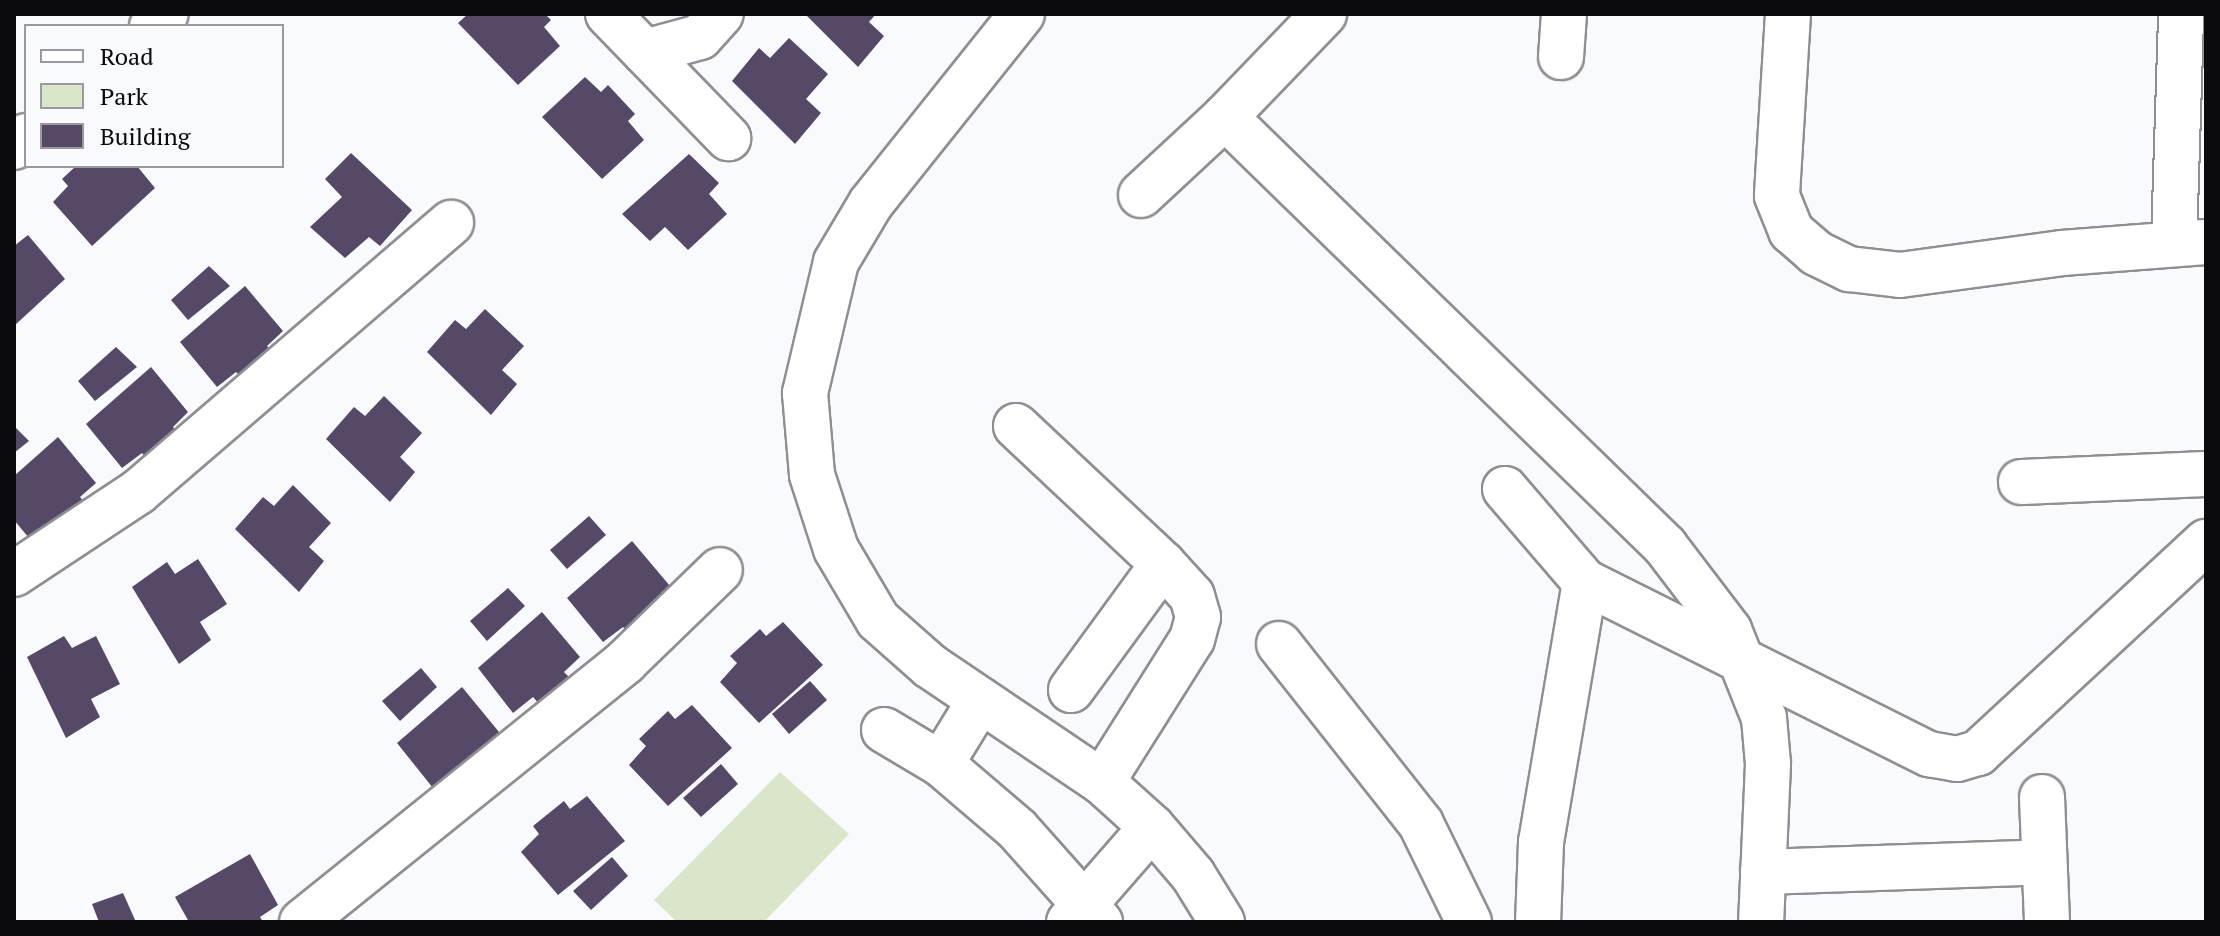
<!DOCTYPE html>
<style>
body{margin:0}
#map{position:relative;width:2220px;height:936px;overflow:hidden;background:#f9fafe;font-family:"PT Serif",serif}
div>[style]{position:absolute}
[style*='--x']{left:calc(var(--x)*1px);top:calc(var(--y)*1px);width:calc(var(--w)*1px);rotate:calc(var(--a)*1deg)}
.green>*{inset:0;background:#dbe5ca}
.building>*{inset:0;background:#554967}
.roads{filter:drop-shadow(2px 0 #8e8f93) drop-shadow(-2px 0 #8e8f93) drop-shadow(0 2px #8e8f93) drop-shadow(0 -2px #8e8f93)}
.minor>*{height:44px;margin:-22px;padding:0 22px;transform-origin:22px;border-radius:22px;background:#fff}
span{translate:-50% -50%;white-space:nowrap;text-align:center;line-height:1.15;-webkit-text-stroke:8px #f9fafe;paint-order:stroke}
.frame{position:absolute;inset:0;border:16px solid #0b0b0d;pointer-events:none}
.legend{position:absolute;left:24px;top:24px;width:260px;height:144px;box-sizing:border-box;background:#f9fafe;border:2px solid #9a9a9e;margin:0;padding:10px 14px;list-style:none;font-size:24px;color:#0b0b0d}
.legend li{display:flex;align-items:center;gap:16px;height:40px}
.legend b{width:40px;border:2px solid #9a9a9e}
</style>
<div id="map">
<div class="green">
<i style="clip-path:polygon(780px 772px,849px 834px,764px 922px,677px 922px,654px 900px)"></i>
</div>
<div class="building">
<i style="clip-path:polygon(468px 14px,545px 14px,551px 20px,544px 27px,560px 46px,518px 85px,458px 23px)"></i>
<i style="clip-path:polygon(805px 14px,876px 14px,869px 22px,884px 36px,858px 67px)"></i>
<i style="clip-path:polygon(789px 38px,828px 74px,806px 99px,821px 113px,795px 144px,732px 81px,759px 48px,770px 58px)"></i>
<i style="clip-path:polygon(585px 77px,601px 92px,608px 85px,635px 114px,628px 121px,644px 140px,602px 179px,542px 117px)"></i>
<i style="clip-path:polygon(351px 153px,412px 210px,380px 246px,369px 237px,345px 258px,310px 227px,342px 197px,325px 179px)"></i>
<i style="clip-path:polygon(689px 154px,719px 183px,709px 194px,727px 214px,688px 250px,665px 227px,650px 241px,622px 214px)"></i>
<i style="clip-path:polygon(76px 166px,137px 166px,155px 188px,92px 246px,53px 202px,68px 186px,62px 179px)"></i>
<i style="clip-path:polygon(28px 235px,65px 279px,14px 326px,14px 246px)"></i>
<i style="clip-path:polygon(209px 266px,230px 286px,188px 320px,171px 300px)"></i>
<i style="clip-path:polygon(245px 286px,283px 331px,267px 346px,274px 353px,243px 379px,236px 372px,217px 387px,180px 342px)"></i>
<i style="clip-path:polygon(485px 309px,524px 346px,502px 370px,517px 384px,491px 415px,427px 352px,455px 320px,466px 329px)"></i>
<i style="clip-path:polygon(116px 347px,137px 367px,95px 401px,78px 381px)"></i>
<i style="clip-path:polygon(151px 367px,188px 412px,173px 427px,179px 435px,148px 460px,142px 453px,122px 468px,86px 424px)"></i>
<i style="clip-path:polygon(384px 396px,422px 433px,400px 457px,415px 472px,390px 502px,326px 439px,354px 407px,365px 416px)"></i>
<i style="clip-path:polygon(14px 426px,29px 441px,14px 453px)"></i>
<i style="clip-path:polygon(58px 437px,96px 483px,80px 497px,87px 505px,56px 531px,49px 523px,29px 538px,14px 520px,14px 476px)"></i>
<i style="clip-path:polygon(293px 485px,331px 523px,309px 547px,324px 561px,299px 592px,235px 529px,263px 497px,274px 506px)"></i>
<i style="clip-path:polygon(589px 516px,606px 535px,567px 569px,550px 550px)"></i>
<i style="clip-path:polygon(632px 541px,670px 586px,654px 601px,660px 609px,629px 635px,623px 627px,603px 642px,567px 598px)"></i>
<i style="clip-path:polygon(198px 559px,227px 604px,200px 622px,211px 640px,179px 664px,132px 587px,167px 562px,175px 574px)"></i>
<i style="clip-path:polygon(508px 588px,525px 606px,487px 641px,470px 621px)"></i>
<i style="clip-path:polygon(542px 612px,580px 657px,564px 672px,571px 679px,540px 705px,533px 697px,513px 713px,478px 668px)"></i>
<i style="clip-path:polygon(783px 622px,823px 665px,759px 723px,720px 682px,737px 663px,730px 656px,760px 629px,766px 636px)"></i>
<i style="clip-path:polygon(64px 636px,72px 648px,96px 636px,120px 684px,91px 699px,100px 717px,66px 738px,27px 657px)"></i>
<i style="clip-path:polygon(421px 668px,437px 687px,400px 721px,382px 701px)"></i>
<i style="clip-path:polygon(810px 681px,827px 700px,789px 734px,772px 714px)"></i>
<i style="clip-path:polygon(462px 687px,499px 732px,484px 747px,491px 754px,433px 788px,397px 743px)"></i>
<i style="clip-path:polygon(692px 705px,732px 748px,668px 806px,629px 765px,646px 746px,639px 739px,668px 711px,675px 719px)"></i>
<i style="clip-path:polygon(721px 764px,738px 784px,701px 817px,683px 798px)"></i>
<i style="clip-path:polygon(587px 796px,625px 841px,558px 895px,521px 852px,539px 834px,533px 826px,564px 801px,570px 809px)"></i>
<i style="clip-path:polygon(250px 854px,278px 905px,260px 917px,263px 922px,189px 922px,175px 897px)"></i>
<i style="clip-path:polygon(612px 857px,628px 876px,591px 910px,573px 891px)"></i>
<i style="clip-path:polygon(123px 893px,136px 922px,99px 922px,92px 904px)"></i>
</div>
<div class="roads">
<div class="minor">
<i style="--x:608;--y:14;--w:173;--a:45.9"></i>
<i style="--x:1022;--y:14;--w:242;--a:128.6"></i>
<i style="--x:871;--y:203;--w:69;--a:120.7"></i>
<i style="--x:836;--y:262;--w:135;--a:103.3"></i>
<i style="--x:805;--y:393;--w:82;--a:85.1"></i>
<i style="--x:812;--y:475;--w:78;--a:72"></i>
<i style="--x:836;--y:549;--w:82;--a:59.4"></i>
<i style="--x:878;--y:620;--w:69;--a:41.5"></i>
<i style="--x:930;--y:666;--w:207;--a:34"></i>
<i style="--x:1102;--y:782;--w:67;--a:42"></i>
<i style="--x:1152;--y:827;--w:63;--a:49.5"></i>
<i style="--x:1193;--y:875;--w:55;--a:58.3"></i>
<i style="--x:1788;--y:14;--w:182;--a:93.5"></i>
<i style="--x:1777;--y:196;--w:38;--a:68"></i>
<i style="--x:1791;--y:231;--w:33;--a:41"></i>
<i style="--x:1816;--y:253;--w:37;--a:26"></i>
<i style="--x:1849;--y:269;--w:51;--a:6.7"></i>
<i style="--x:1900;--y:275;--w:163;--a:-7.7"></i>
<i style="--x:2062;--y:253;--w:144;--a:-4.4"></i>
<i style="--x:152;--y:26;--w:18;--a:-41"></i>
<i style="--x:645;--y:52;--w:57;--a:-15.3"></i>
<i style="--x:700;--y:37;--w:31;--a:-48"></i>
<i style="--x:1561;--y:57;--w:43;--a:-86"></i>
<i style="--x:1225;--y:117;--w:143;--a:-46.1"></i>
<i style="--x:14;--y:147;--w:16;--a:-43"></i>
<i style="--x:1141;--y:195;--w:115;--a:-42.9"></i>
<i style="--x:1225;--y:117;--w:615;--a:44.27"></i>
<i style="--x:1665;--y:546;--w:106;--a:52.7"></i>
<i style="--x:1729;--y:630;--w:95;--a:68.3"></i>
<i style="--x:1764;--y:718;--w:46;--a:85"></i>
<i style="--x:1768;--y:764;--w:158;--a:92.5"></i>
<i style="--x:2174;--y:241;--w:227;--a:-88.2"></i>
<i style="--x:1016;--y:426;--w:202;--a:43.2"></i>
<i style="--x:1163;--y:564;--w:43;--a:47.8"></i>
<i style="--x:1192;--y:596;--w:22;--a:74"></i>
<i style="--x:1198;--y:617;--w:23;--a:105"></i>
<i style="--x:1192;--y:639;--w:169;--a:122.2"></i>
<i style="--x:2021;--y:482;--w:185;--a:-2.5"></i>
<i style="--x:1505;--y:489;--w:123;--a:49.3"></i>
<i style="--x:1585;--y:582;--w:264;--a:99.6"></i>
<i style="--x:1541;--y:842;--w:80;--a:92.1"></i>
<i style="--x:14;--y:574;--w:149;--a:-33.5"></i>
<i style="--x:138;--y:492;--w:413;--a:-40.7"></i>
<i style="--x:1585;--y:582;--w:385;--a:26.6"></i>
<i style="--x:1929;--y:754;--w:28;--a:10"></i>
<i style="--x:1957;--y:759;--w:22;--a:-16"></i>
<i style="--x:1978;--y:753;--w:311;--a:-42.8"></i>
<i style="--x:1279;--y:644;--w:229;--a:51.7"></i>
<i style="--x:1421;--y:824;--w:109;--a:63.9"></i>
<i style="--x:1071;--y:690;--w:156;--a:-53.9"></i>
<i style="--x:884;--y:730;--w:66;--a:30.8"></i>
<i style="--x:941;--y:764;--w:100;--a:40.5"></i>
<i style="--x:1017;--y:829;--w:125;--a:48.3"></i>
<i style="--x:941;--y:764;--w:75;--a:-58.6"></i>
<i style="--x:2042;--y:797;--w:125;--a:87.7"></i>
<i style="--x:1763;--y:872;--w:281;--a:-2"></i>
<i style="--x:302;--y:922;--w:415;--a:-38.8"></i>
<i style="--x:625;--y:662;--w:132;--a:-44.1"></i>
<i style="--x:1069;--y:922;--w:126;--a:-48.9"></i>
</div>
</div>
<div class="frame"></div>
<ul class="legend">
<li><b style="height:10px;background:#fff"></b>Road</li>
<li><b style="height:22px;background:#dbe5ca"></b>Park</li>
<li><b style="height:22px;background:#554967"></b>Building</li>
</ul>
</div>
